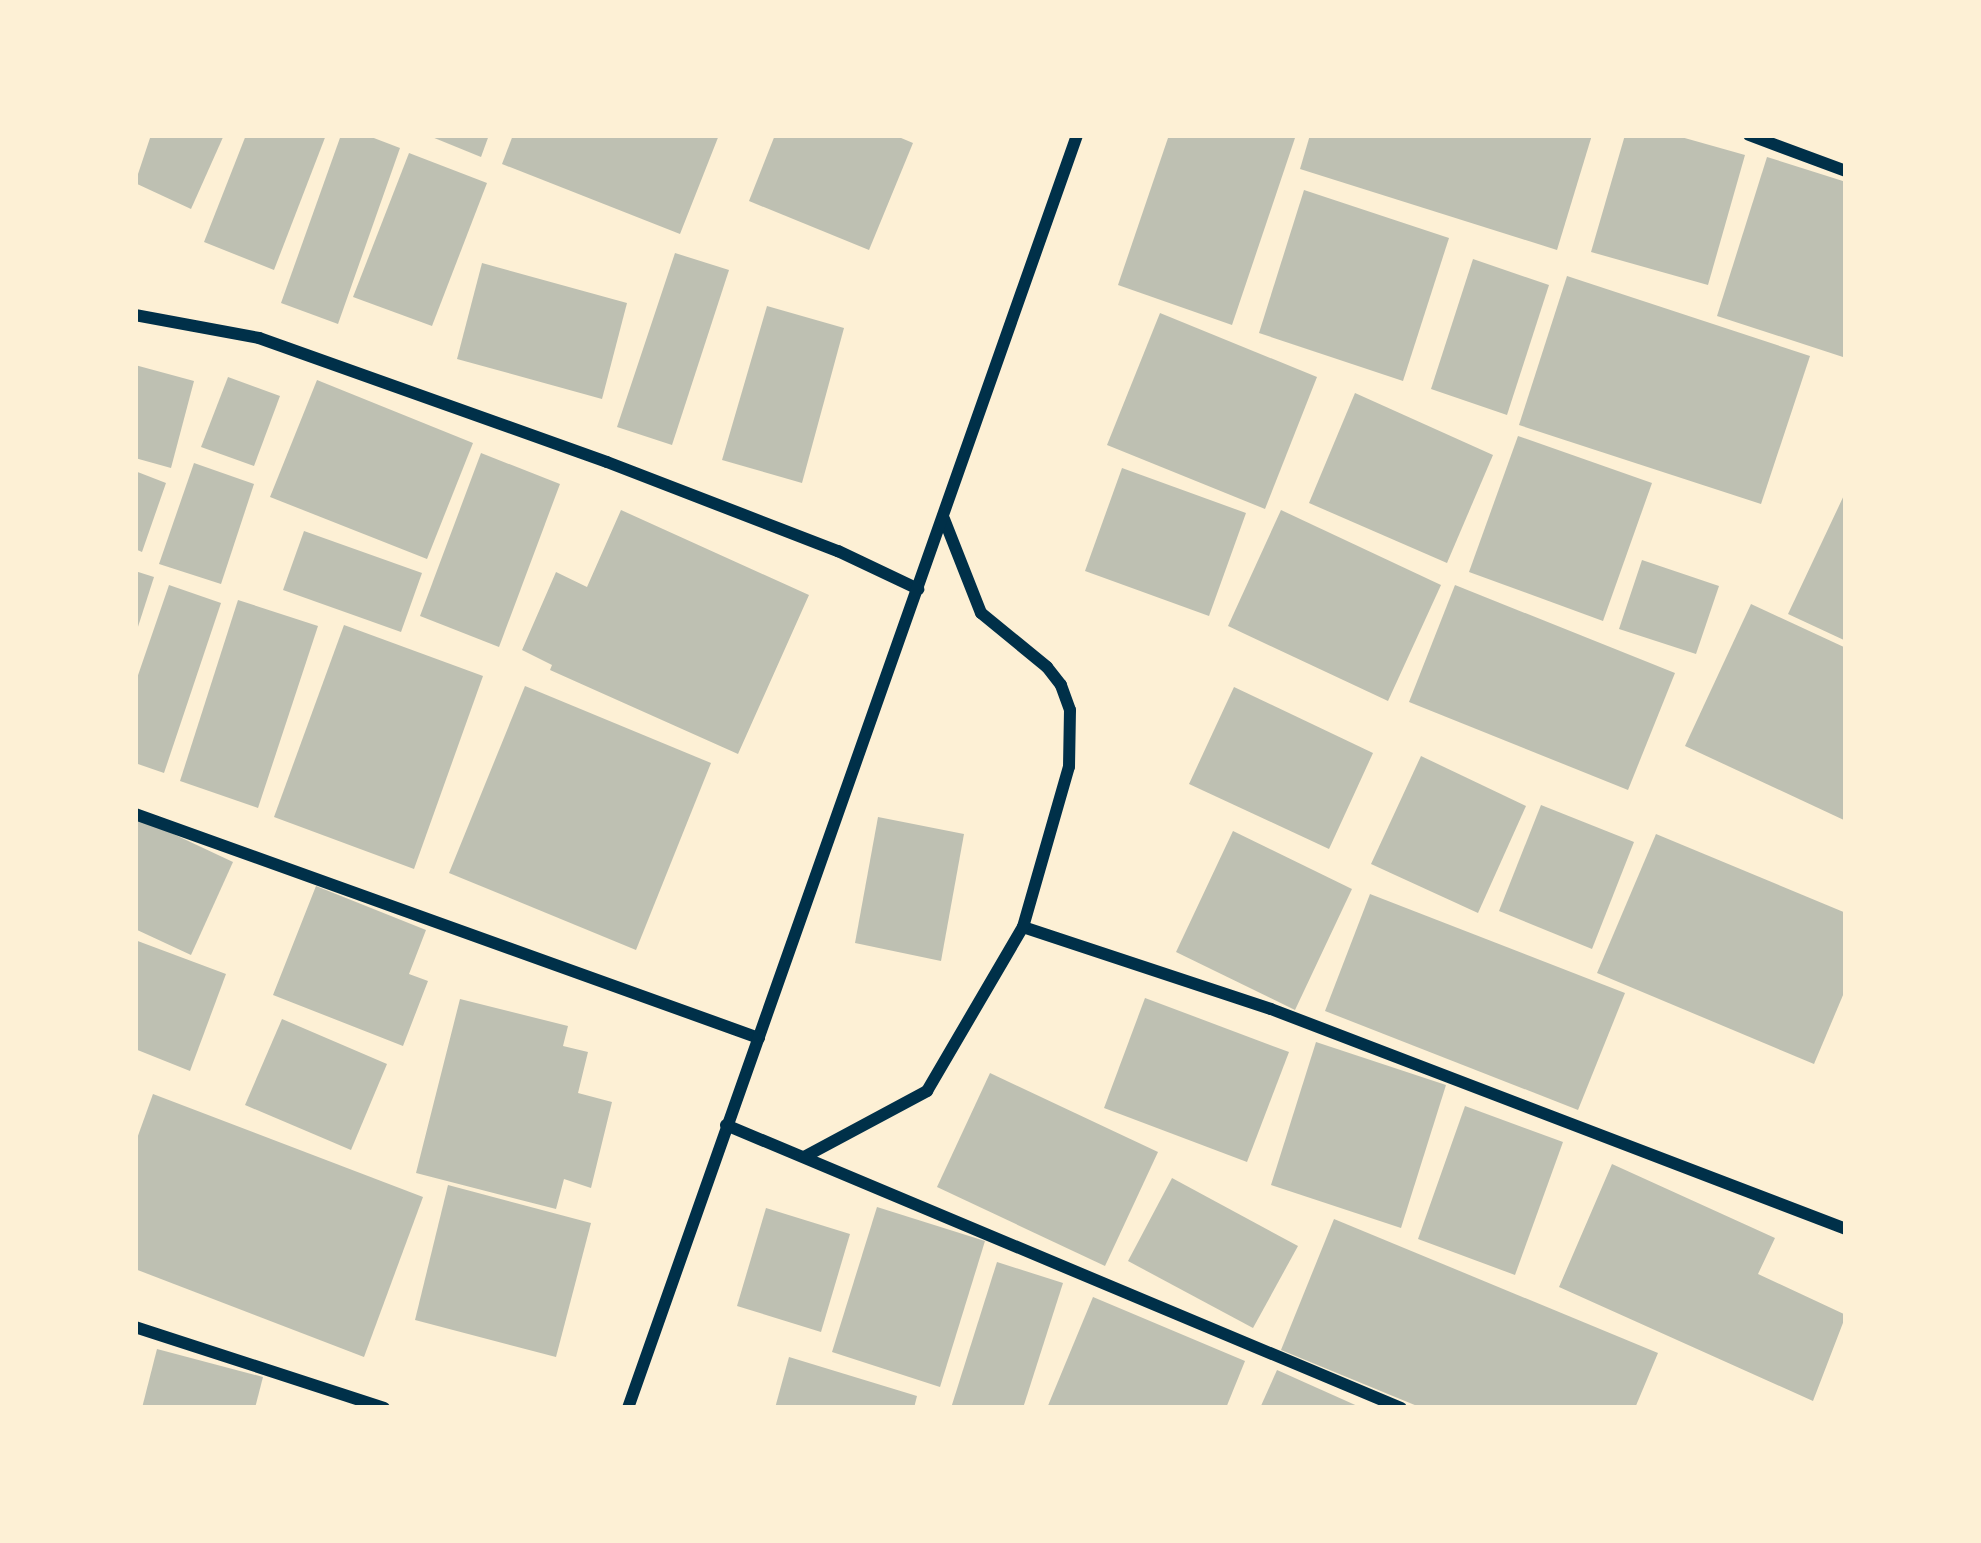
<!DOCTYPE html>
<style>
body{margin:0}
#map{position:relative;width:1981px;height:1543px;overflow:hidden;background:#fdf0d5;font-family:Montserrat,sans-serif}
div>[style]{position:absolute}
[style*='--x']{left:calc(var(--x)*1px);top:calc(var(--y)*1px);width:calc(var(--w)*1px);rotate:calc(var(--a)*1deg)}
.building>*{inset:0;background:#bec0b2}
.minor>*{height:12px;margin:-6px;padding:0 6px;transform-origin:6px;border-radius:6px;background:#003049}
span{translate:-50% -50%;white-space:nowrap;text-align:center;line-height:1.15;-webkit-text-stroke:9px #fdf0d5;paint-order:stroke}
.frame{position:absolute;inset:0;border:138px solid #fdf0d5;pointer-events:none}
</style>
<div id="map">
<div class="building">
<i style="clip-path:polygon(151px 135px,224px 135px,191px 209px,135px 183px)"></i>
<i style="clip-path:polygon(246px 135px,326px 135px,274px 270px,204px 242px)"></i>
<i style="clip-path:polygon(341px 135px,366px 135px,400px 148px,338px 324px,281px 303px)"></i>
<i style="clip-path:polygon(427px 135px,489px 135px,481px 157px)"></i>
<i style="clip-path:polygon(513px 135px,719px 135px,680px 234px,502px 164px)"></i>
<i style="clip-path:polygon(775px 135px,894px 135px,913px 143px,869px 250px,749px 201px)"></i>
<i style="clip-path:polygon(1169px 135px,1296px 135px,1232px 325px,1118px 285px)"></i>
<i style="clip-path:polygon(1310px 135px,1592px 135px,1557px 250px,1300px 169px)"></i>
<i style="clip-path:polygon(1625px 135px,1674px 135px,1745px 155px,1708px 285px,1591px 252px)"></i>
<i style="clip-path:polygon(409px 153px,487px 183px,432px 326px,353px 297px)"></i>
<i style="clip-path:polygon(1767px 157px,1846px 182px,1846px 358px,1717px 316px)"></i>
<i style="clip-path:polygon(1304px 190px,1449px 238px,1403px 381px,1259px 333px)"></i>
<i style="clip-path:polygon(675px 253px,729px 270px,672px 445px,617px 427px)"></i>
<i style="clip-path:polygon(1473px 259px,1549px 285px,1507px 415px,1431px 389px)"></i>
<i style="clip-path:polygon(482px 263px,627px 303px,602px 399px,457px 359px)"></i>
<i style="clip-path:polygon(1567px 276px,1810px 356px,1761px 504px,1519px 425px)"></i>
<i style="clip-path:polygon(767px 306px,844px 328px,802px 483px,722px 460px)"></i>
<i style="clip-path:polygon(1160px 313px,1317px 377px,1265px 509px,1107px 445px)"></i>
<i style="clip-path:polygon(135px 365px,194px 381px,171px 468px,135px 458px)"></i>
<i style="clip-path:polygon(228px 377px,280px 396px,254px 466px,201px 447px)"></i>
<i style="clip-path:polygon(317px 380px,473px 443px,427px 559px,270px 497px)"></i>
<i style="clip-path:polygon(1355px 393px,1493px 455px,1447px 563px,1309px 503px)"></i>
<i style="clip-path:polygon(1518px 436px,1652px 483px,1603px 621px,1469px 572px)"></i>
<i style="clip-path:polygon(481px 453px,560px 484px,499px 647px,420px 616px)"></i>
<i style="clip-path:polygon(194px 463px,254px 484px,221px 584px,159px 564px)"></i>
<i style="clip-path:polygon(1122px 468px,1246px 513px,1209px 616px,1085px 571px)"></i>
<i style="clip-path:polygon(135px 471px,166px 483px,142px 552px,135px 549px)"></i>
<i style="clip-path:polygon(1846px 491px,1846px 641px,1788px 614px)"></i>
<i style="clip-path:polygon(621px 510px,809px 595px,738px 754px,550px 670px,552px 665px,522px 650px,556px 572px,587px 587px)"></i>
<i style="clip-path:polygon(1281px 510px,1441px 585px,1388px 701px,1228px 626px)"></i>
<i style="clip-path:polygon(304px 531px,422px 573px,401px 632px,283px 590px)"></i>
<i style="clip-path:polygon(1642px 560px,1719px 586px,1696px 654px,1619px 629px)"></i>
<i style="clip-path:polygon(135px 571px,154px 577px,136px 633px,135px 633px)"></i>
<i style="clip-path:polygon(169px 585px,221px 603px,164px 773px,135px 763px,135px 684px)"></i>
<i style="clip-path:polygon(1455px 585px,1675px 673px,1628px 790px,1409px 702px)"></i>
<i style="clip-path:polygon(238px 600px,318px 626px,258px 808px,180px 781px)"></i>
<i style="clip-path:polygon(1751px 604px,1846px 648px,1846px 821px,1685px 746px)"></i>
<i style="clip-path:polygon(344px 625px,483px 676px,414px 869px,274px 817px)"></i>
<i style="clip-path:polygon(525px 686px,711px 763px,636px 950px,449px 873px)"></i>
<i style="clip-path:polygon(1234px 687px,1373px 753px,1329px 849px,1189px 784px)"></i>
<i style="clip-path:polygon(1421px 756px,1526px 806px,1478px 913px,1371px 864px)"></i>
<i style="clip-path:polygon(1541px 805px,1634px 842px,1592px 949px,1499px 911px)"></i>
<i style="clip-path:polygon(135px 816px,233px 862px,191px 955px,135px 929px)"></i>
<i style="clip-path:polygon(878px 817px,964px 834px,941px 961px,855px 943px)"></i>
<i style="clip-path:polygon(1233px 831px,1352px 889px,1295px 1010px,1176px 952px)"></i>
<i style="clip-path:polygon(1656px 834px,1846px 913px,1846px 988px,1814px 1064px,1597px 973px)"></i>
<i style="clip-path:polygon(316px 886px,426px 930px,409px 974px,428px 981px,403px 1046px,273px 995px)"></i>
<i style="clip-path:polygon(1370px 894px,1625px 993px,1578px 1110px,1325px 1011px)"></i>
<i style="clip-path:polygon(135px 940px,226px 974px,190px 1071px,135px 1049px)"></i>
<i style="clip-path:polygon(1145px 998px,1289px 1052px,1247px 1162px,1104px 1108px)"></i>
<i style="clip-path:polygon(460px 999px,568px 1026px,563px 1046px,588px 1052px,578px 1093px,612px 1102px,591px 1188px,564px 1179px,556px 1209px,416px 1173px)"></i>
<i style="clip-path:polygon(282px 1019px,387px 1064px,351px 1150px,245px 1105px)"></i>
<i style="clip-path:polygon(1316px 1042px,1446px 1085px,1401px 1228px,1271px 1185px)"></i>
<i style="clip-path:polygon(990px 1073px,1158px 1152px,1105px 1266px,937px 1187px)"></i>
<i style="clip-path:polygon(153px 1094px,423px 1197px,364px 1357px,135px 1269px,135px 1144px)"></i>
<i style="clip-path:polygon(1465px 1106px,1563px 1142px,1515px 1275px,1418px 1239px)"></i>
<i style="clip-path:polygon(1612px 1164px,1775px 1238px,1758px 1274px,1846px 1315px,1813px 1401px,1559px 1287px)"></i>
<i style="clip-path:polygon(1172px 1178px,1298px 1246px,1253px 1328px,1128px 1261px)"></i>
<i style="clip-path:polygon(448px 1185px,591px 1223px,556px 1357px,415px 1320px)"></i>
<i style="clip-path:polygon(877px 1207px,985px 1241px,940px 1387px,832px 1352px)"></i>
<i style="clip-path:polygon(766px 1208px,850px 1234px,821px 1332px,737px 1306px)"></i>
<i style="clip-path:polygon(1334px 1219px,1658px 1353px,1635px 1408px,1422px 1408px,1281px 1350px)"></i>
<i style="clip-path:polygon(997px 1262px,1063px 1283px,1023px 1408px,951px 1408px)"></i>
<i style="clip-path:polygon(1093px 1297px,1245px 1361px,1226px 1408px,1047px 1408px)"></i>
<i style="clip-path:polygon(157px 1349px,263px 1377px,255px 1408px,142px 1408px)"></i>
<i style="clip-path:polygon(789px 1357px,917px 1396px,914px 1408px,775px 1408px)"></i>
<i style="clip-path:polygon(1277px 1370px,1362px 1408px,1260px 1408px)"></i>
</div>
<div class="minor">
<i style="--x:1749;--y:135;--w:103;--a:20.4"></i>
<i style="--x:135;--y:315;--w:126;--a:10.5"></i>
<i style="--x:259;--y:338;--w:369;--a:19.6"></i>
<i style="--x:607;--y:462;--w:248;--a:21.1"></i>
<i style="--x:838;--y:551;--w:89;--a:25.4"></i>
<i style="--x:135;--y:814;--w:663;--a:19.75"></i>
<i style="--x:1023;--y:927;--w:261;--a:18.3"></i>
<i style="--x:1271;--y:1009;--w:616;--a:20.94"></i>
<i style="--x:726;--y:1125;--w:732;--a:22.75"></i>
<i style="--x:804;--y:1157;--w:140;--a:-28.2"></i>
<i style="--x:927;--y:1091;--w:190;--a:-59.7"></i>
<i style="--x:1023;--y:927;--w:166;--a:-74"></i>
<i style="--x:1069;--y:767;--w:57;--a:-89"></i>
<i style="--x:1070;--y:710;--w:27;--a:-110"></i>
<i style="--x:1061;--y:685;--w:23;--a:-128"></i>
<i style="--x:1047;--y:667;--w:85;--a:-140.7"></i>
<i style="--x:981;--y:613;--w:101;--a:-111.5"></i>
<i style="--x:135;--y:1327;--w:262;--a:18"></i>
<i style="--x:628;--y:1408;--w:1350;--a:-70.57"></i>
</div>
<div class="frame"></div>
</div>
